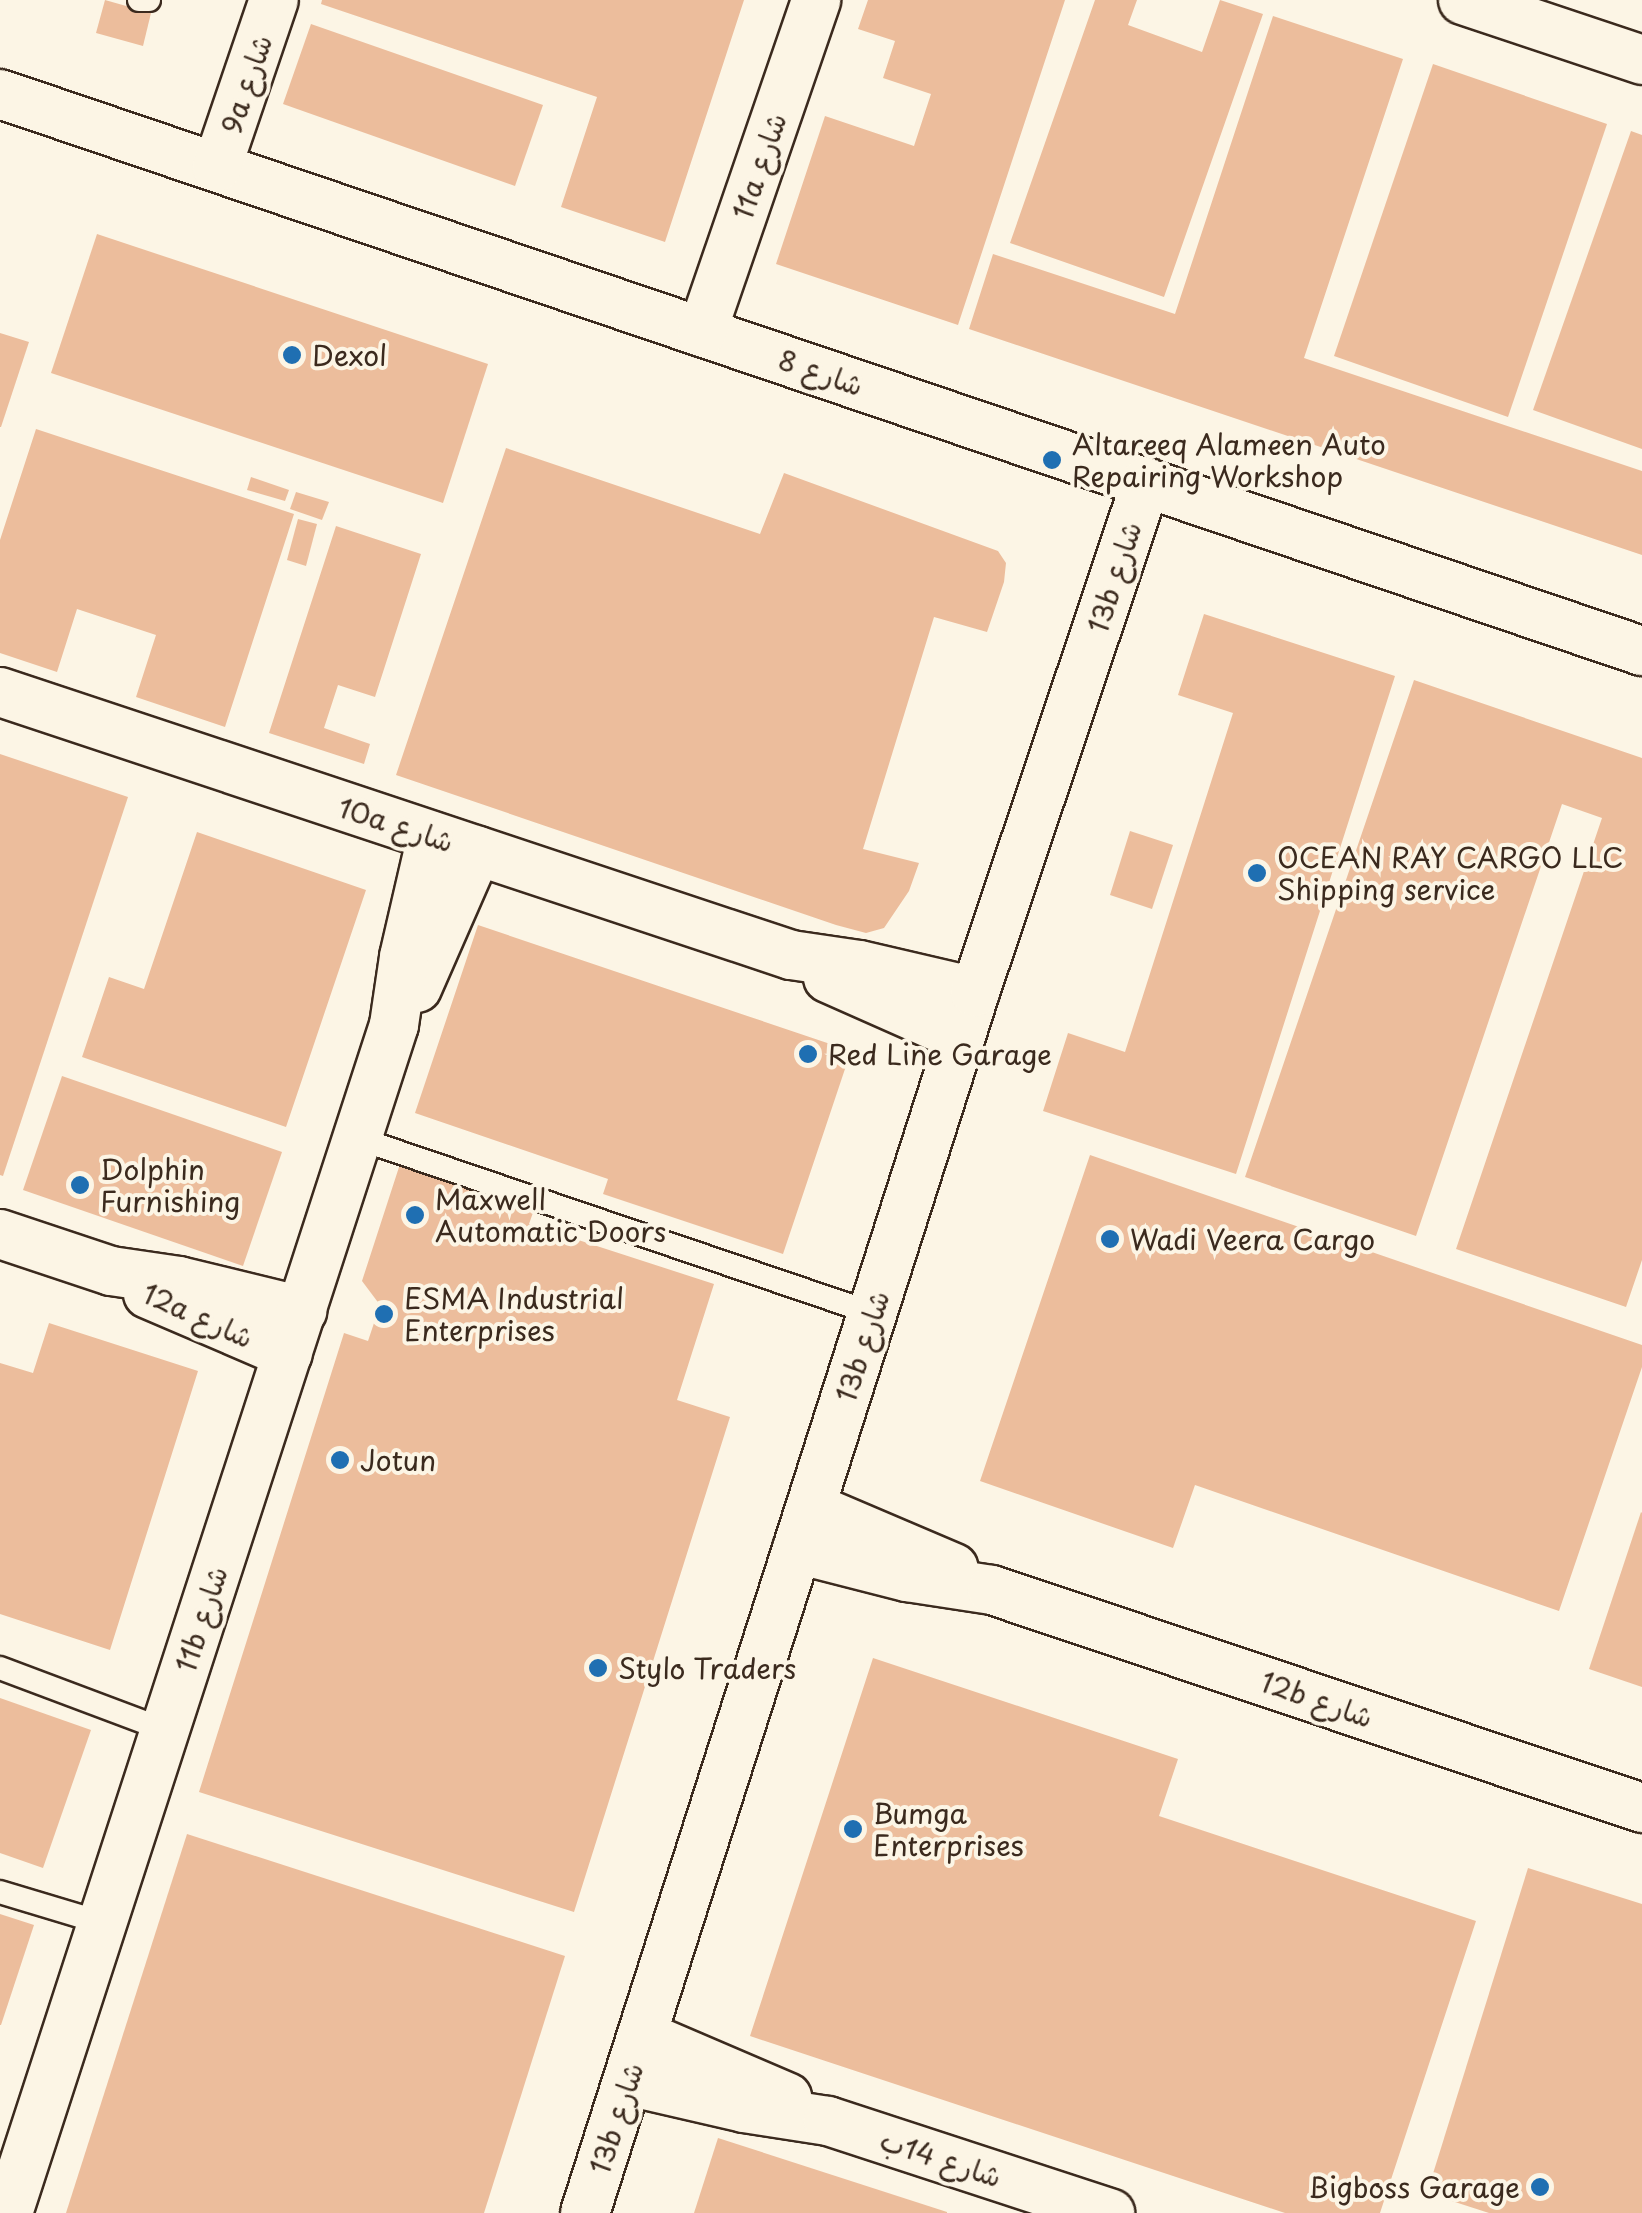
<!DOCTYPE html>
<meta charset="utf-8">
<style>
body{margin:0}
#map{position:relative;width:1642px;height:2213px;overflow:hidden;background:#fcf5e5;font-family:"Playpen Sans","Playpen Sans Arabic",sans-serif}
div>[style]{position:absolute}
.building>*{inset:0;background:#ecbd9c}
.roads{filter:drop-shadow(2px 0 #3b2a1e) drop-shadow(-2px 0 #3b2a1e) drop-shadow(0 2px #3b2a1e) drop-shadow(0 -2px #3b2a1e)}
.service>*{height:22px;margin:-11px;padding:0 11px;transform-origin:11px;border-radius:11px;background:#fcf5e5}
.minor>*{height:48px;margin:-24px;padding:0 24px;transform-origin:24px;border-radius:24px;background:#fcf5e5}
.dots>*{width:28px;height:28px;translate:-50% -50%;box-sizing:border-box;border:5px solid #fcf5e5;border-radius:50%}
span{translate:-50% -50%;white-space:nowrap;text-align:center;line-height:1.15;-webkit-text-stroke:8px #fcf5e5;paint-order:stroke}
.street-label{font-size:28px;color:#3b2a1e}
.poi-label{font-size:28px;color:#3b2a1e}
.left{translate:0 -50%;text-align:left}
.right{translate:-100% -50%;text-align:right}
</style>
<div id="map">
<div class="building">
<i style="clip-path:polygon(105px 0,151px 13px,143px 46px,96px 33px)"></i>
<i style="clip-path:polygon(322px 0,744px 0,665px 242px,561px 207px,597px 97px,321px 4px)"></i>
<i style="clip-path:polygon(868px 0,1065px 0,958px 325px,776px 264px,825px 116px,914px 146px,931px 94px,883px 78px,895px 41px,858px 29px)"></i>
<i style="clip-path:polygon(1095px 0,1137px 0,1128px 25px,1202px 52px,1220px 0,1263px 14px,1164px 297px,1010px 243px)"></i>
<i style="clip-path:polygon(1273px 16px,1403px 59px,1304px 358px,1642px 471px,1642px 555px,969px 329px,993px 254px,1175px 314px)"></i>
<i style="clip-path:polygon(311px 24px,543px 105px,515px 186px,283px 104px)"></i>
<i style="clip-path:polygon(1433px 64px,1607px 124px,1508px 417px,1334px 356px)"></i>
<i style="clip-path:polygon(1631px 131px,1642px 135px,1642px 449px,1533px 410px)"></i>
<i style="clip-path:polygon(97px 234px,488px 364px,443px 503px,51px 373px)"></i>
<i style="clip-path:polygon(0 333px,29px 342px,1px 427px,0 427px)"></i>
<i style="clip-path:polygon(36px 429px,294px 514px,225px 727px,136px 697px,156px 635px,77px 609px,57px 672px,0 653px,0 540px)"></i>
<i style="clip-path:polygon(506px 448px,760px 534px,784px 473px,998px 551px,1006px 563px,1004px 582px,987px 632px,934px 617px,863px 849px,919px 863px,909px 891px,884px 928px,866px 933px,836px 925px,396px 775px)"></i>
<i style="clip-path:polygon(251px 477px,289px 490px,285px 501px,247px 490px)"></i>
<i style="clip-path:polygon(296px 492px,329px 502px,322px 520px,290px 509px)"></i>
<i style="clip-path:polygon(298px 519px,317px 524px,306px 566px,287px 560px)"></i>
<i style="clip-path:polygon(336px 526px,421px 554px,375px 697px,338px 685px,324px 728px,370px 744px,364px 764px,269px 733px)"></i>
<i style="clip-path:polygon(1204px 614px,1395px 676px,1236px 1174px,1043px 1111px,1068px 1033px,1125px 1052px,1233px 713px,1178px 695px)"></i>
<i style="clip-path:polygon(1414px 680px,1642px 758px,1642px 1260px,1626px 1307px,1456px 1249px,1602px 818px,1562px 804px,1416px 1236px,1245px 1177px)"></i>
<i style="clip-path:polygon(0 754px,128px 797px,3px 1176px,0 1175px)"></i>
<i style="clip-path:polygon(1130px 831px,1173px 845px,1152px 909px,1110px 895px)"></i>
<i style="clip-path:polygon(197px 832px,366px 890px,286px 1127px,82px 1057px,109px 977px,144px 989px)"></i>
<i style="clip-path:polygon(478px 925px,851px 1051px,783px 1254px,603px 1194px,608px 1179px,415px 1113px)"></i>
<i style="clip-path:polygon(62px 1076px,282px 1152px,243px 1266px,23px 1190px)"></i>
<i style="clip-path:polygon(1090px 1155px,1642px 1345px,1642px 1367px,1559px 1611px,1195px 1485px,1173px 1548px,980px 1481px)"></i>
<i style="clip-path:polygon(400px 1164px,535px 1207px,529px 1224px,714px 1284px,677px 1400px,730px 1417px,574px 1912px,199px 1792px,344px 1333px,368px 1341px,380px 1305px,362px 1281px)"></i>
<i style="clip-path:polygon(49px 1323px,198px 1371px,110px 1650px,0 1614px,0 1363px,33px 1373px)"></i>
<i style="clip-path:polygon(1641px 1512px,1642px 1513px,1642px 1687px,1589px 1669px)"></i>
<i style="clip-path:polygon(873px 1658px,1178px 1759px,1159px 1816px,1476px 1921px,1380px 2213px,1285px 2213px,750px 2036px)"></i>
<i style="clip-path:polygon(0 1698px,91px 1730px,43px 1868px,0 1853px)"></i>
<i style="clip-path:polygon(187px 1834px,565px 1956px,484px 2213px,66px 2213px)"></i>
<i style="clip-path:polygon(1528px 1868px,1642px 1904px,1642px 2213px,1489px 2213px,1427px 2193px)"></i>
<i style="clip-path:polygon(0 1914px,34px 1925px,1px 2025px,0 2025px)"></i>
<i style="clip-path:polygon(718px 2138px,947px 2212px,947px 2213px,694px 2213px)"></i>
</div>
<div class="roads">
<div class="service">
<i style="left:139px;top:0;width:10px"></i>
<i style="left:357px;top:1138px;width:544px;rotate:18.77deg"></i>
<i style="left:0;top:1668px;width:176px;rotate:20.6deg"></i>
<i style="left:0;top:1892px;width:108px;rotate:16.8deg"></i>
</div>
<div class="minor">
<i style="left:1463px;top:0;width:189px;rotate:18.5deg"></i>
<i style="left:0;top:94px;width:1734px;rotate:18.74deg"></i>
<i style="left:217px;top:167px;width:176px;rotate:-71.2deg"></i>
<i style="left:702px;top:332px;width:351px;rotate:-71deg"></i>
<i style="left:0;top:692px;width:834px;rotate:18.39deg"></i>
<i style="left:791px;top:955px;width:69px;rotate:8.4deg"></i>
<i style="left:859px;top:965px;width:119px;rotate:13.1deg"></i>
<i style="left:828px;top:978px;width:145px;rotate:23.9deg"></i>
<i style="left:417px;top:988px;width:150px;rotate:-66.3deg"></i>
<i style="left:0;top:1234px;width:117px;rotate:18.4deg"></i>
<i style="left:111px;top:1271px;width:69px;rotate:8.4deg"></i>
<i style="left:179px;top:1281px;width:127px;rotate:13.7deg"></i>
<i style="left:148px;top:1294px;width:152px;rotate:23.2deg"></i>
<i style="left:811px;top:1507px;width:155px;rotate:23.1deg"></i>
<i style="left:797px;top:1549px;width:114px;rotate:14.3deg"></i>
<i style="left:907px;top:1577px;width:86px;rotate:8.7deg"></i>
<i style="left:992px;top:1590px;width:686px;rotate:18.54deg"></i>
<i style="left:642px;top:2035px;width:158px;rotate:23.2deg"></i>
<i style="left:628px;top:2081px;width:119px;rotate:13.1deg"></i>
<i style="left:744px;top:2108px;width:85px;rotate:8.8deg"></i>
<i style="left:828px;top:2121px;width:297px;rotate:18.1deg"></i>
<i style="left:8px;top:2213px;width:1249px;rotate:-72deg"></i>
<i style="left:394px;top:1025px;width:69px;rotate:-81.6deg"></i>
<i style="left:404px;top:957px;width:124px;rotate:-77deg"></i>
<i style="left:585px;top:2213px;width:1282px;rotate:-72.29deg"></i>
<i style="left:975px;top:992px;width:538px;rotate:-71.46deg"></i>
</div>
</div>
<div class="dots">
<i style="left:292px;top:355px;background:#1f6fb2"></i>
<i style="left:1052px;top:460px;background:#1f6fb2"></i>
<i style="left:1257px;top:873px;background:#1f6fb2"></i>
<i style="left:808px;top:1054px;background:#1f6fb2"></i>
<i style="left:80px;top:1185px;background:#1f6fb2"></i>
<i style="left:415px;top:1215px;background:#1f6fb2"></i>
<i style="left:1110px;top:1239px;background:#1f6fb2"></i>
<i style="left:384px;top:1314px;background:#1f6fb2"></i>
<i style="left:340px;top:1460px;background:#1f6fb2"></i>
<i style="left:598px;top:1668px;background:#1f6fb2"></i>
<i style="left:853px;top:1829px;background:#1f6fb2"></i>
<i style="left:1540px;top:2187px;background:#1f6fb2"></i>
</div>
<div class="street-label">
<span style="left:246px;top:84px;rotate:-71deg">9a شارع</span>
<span style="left:759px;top:166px;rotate:-71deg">11a شارع</span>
<span style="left:821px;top:372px;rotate:19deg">شارع 8</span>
<span style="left:1114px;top:577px;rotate:-72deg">13b شارع</span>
<span style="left:396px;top:824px;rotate:18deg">10a شارع</span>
<span style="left:198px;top:1315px;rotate:24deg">12a شارع</span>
<span style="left:862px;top:1346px;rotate:-72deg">13b شارع</span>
<span style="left:201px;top:1619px;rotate:-72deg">11b شارع</span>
<span style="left:1317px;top:1699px;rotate:19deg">12b شارع</span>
<span style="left:616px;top:2118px;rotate:-72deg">13b شارع</span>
<span style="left:941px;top:2158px;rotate:18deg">شارع 14ب</span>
</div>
<div class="poi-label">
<span class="left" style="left:312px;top:355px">Dexol</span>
<span class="left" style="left:1072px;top:460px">Altareeq Alameen Auto<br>Repairing Workshop</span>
<span class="left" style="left:1277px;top:873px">OCEAN RAY CARGO LLC<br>Shipping service</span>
<span class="left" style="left:828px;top:1054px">Red Line Garage</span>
<span class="left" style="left:100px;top:1185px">Dolphin<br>Furnishing</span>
<span class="left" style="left:435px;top:1215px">Maxwell<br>Automatic Doors</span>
<span class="left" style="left:1130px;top:1239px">Wadi Veera Cargo</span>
<span class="left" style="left:404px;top:1314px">ESMA Industrial<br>Enterprises</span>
<span class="left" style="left:360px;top:1460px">Jotun</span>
<span class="left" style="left:618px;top:1668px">Stylo Traders</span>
<span class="left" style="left:873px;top:1829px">Bumga<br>Enterprises</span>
<span class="right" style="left:1520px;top:2187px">Bigboss Garage</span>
</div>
</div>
